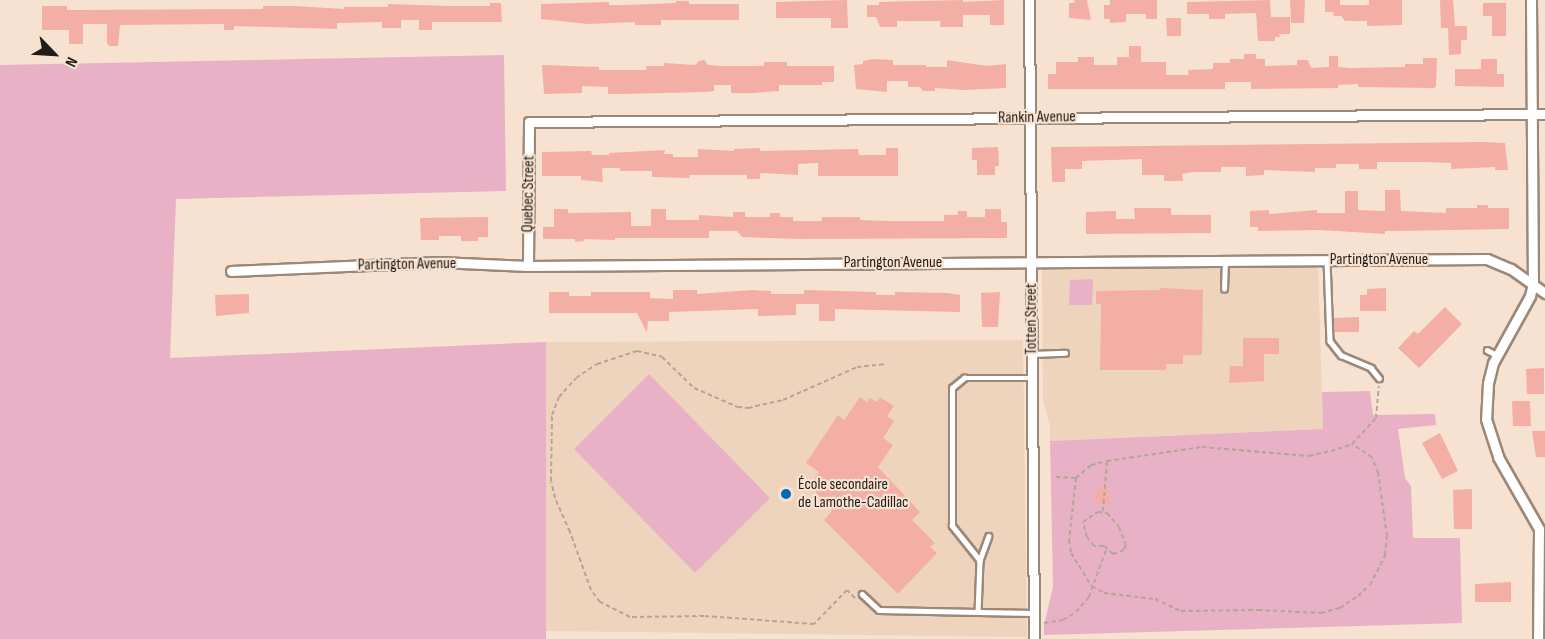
<!DOCTYPE html>
<meta charset="utf-8">
<style>
body{margin:0}
#map{position:relative;width:1545px;height:639px;overflow:hidden;background:#f7e2d1;font-family:"Sofia Sans Condensed",sans-serif}
div>[style]{position:absolute}
.built>*{inset:0;background:#efd4bd}
.green>*{inset:0;background:#e8b1c6}
.building>*{inset:0;background:#f3afa5}
.path>*{height:2px;margin-top:-1px;transform-origin:0;background:repeating-linear-gradient(90deg,#b5a597 0 4.5px,transparent 0 7.5px)}
.roads{filter:drop-shadow(2px 0 #9b8878) drop-shadow(-2px 0 #9b8878) drop-shadow(0 2px #9b8878) drop-shadow(0 -2px #9b8878)}
.service>*{height:4.5px;margin:-2.25px;padding:0 2.25px;transform-origin:2.25px;border-radius:2.25px;background:#fff}
.minor>*{height:9px;margin:-4.5px;padding:0 4.5px;transform-origin:4.5px;border-radius:4.5px;background:#fff}
.dots>*{width:16px;height:16px;translate:-50% -50%;box-sizing:border-box;border:3px solid #f7e2d1;border-radius:50%}
span{translate:-50% -50%;white-space:nowrap;text-align:center;line-height:1.15;-webkit-text-stroke:4.5px #f7e2d1;paint-order:stroke}
.street-label{font-size:16px;color:#231c16}
.poi-label{font-size:16px;color:#231c16}
.left{translate:0 -50%;text-align:left}
.north{position:absolute;left:24px;top:24px;width:60px;height:60px;-webkit-text-stroke:4px #f7e2d1;paint-order:stroke;rotate:115deg;font-size:16px;font-weight:700;line-height:24px;text-align:center;color:#231c16}
.north::after{content:'';display:block;margin:auto;width:21px;height:27px;background:#231c16;clip-path:polygon(50% 0,100% 100%,50% 72%,0 100%)}
</style>
<div id="map">
<div class="built">
<i style="clip-path:polygon(1318px 264px,1323px 429px,1050px 441px,1050px 426px,1043px 401px,1042px 269px)"></i>
<i style="clip-path:polygon(1023px 340px,1027px 637px,546px 631px,546px 342px)"></i>
</div>
<div class="green">
<i style="clip-path:polygon(504px 55px,506px 191px,176px 199px,170px 358px,546px 342px,546px 639px,0 639px,0 65px)"></i>
<i style="clip-path:polygon(1093px 279px,1092px 305px,1069px 305px,1070px 280px)"></i>
<i style="clip-path:polygon(649px 374px,770px 498px,695px 573px,574px 449px)"></i>
<i style="clip-path:polygon(1370px 391px,1373px 415px,1435px 414px,1436px 425px,1398px 429px,1405px 478px,1411px 486px,1413px 538px,1460px 538px,1462px 623px,1044px 635px,1044px 625px,1053px 587px,1050px 441px,1323px 429px,1322px 392px)"></i>
</div>
<div class="building">
<i style="clip-path:polygon(847px 0,848px 28px,831px 28px,831px 18px,776px 18px,776px 2px)"></i>
<i style="clip-path:polygon(963px 0,963px 2px,1004px 0,1004px 25px,990px 25px,990px 15px,963px 15px,963px 27px,940px 27px,941px 21px,897px 21px,897px 27px,880px 27px,876px 17px,867px 17px,867px 5px,879px 5px,879px 2px)"></i>
<i style="clip-path:polygon(1075px 0,1087px 0,1091px 20px,1069px 18px,1069px 3px,1074px 3px)"></i>
<i style="clip-path:polygon(1110px 0,1157px 0,1157px 19px,1146px 19px,1146px 14px,1126px 14px,1126px 22px,1110px 23px,1110px 19px,1104px 19px,1104px 5px,1110px 5px)"></i>
<i style="clip-path:polygon(1270px 0,1271px 17px,1290px 17px,1290px 34px,1279px 34px,1280px 37px,1275px 37px,1275px 41px,1258px 41px,1256px 13px,1225px 14px,1225px 19px,1209px 19px,1209px 14px,1187px 14px,1187px 2px)"></i>
<i style="clip-path:polygon(1290px 0,1305px 0,1304px 23px,1291px 23px)"></i>
<i style="clip-path:polygon(1325px 0,1340px 0,1340px 5px,1369px 5px,1369px 0,1402px 0,1402px 25px,1367px 26px,1367px 21px,1345px 21px,1341px 16px,1334px 16px,1333px 12px,1325px 12px)"></i>
<i style="clip-path:polygon(1440px 0,1453px 0,1455px 26px,1467px 26px,1467px 40px,1461px 40px,1461px 54px,1449px 55px,1448px 28px,1441px 28px)"></i>
<i style="clip-path:polygon(676px 1px,689px 1px,689px 4px,739px 4px,739px 20px,661px 20px,661px 25px,635px 25px,635px 22px,588px 24px,541px 19px,541px 4px,609px 2px,609px 5px,627px 5px,676px 3px)"></i>
<i style="clip-path:polygon(490px 3px,501px 3px,502px 22px,432px 22px,432px 30px,419px 30px,419px 20px,401px 20px,401px 28px,382px 28px,382px 22px,337px 23px,337px 29px,234px 26px,234px 30px,224px 30px,224px 24px,120px 25px,118px 46px,109px 46px,107px 43px,107px 24px,83px 24px,83px 44px,69px 44px,69px 30px,42px 30px,42px 6px,67px 6px,67px 10px,263px 9px,263px 6px,295px 6px,344px 9px,344px 7px,388px 7px,388px 4px,451px 6px,490px 6px)"></i>
<i style="clip-path:polygon(1483px 3px,1506px 3px,1506px 36px,1492px 36px,1492px 16px,1483px 16px)"></i>
<i style="clip-path:polygon(1166px 18px,1181px 18px,1181px 36px,1167px 36px)"></i>
<i style="clip-path:polygon(1129px 46px,1141px 46px,1141px 62px,1166px 62px,1166px 75px,1189px 75px,1188px 70px,1213px 69px,1213px 63px,1230px 63px,1230px 59px,1244px 59px,1244px 54px,1256px 54px,1256px 59px,1265px 59px,1265px 66px,1297px 65px,1297px 60px,1308px 60px,1311px 68px,1329px 67px,1329px 56px,1338px 56px,1338px 67px,1349px 68px,1405px 67px,1405px 64px,1423px 64px,1423px 58px,1437px 58px,1436px 86px,1434px 88px,1358px 87px,1358px 84px,1338px 85px,1338px 88px,1251px 89px,1251px 82px,1225px 82px,1225px 89px,1048px 89px,1048px 74px,1056px 74px,1056px 62px,1078px 62px,1078px 57px,1094px 57px,1094px 65px,1117px 65px,1117px 57px,1129px 57px)"></i>
<i style="clip-path:polygon(873px 59px,893px 60px,893px 65px,926px 65px,926px 67px,947px 67px,947px 60px,987px 66px,1006px 64px,1006px 88px,964px 90px,935px 88px,935px 91px,923px 91px,920px 87px,908px 87px,908px 81px,887px 81px,887px 92px,856px 89px,854px 65px,863px 64px,863px 61px)"></i>
<i style="clip-path:polygon(1481px 59px,1497px 59px,1497px 74px,1504px 74px,1504px 87px,1455px 86px,1455px 69px,1481px 69px)"></i>
<i style="clip-path:polygon(704px 60px,708px 65px,720px 66px,764px 66px,764px 62px,787px 62px,787px 66px,834px 66px,834px 82px,822px 82px,822px 85px,779px 85px,779px 91px,754px 93px,731px 93px,731px 85px,714px 85px,714px 91px,705px 92px,621px 94px,608px 94px,608px 87px,582px 86px,582px 93px,544px 94px,542px 65px,599px 67px,599px 70px,647px 70px,646px 66px,664px 66px,664px 63px,695px 65px,699px 61px)"></i>
<i style="clip-path:polygon(1484px 142px,1505px 143px,1508px 170px,1495px 170px,1495px 167px,1451px 169px,1451px 163px,1424px 162px,1377px 162px,1377px 169px,1359px 169px,1359px 164px,1336px 164px,1336px 168px,1315px 168px,1315px 172px,1264px 170px,1264px 175px,1246px 176px,1246px 167px,1221px 167px,1221px 172px,1192px 172px,1182px 174px,1183px 181px,1164px 181px,1164px 175px,1142px 175px,1142px 159px,1082px 161px,1082px 169px,1065px 169px,1065px 182px,1052px 182px,1051px 147px)"></i>
<i style="clip-path:polygon(998px 147px,999px 166px,995px 166px,995px 175px,977px 175px,977px 160px,972px 160px,972px 148px)"></i>
<i style="clip-path:polygon(760px 148px,760px 151px,858px 149px,859px 155px,886px 155px,886px 148px,898px 148px,898px 176px,818px 176px,818px 163px,798px 164px,798px 175px,760px 173px,760px 179px,747px 179px,747px 175px,689px 175px,690px 178px,652px 177px,652px 171px,620px 171px,620px 168px,602px 168px,603px 182px,581px 180px,581px 176px,542px 176px,542px 152px,591px 151px,592px 155px,609px 155px,609px 153px,665px 150px,664px 154px,673px 154px,673px 157px,698px 157px,698px 149px,734px 151px,734px 149px)"></i>
<i style="clip-path:polygon(1385px 190px,1400px 190px,1401px 211px,1446px 213px,1446px 208px,1477px 208px,1477px 205px,1488px 205px,1488px 208px,1509px 208px,1509px 229px,1395px 231px,1385px 231px,1385px 234px,1320px 230px,1258px 231px,1258px 227px,1250px 227px,1250px 211px,1269px 210px,1269px 214px,1317px 210px,1317px 213px,1345px 213px,1345px 191px,1358px 191px,1358px 210px,1385px 211px)"></i>
<i style="clip-path:polygon(1134px 208px,1171px 208px,1171px 215px,1211px 215px,1211px 233px,1086px 234px,1086px 212px,1116px 211px,1116px 219px,1135px 219px)"></i>
<i style="clip-path:polygon(554px 209px,568px 209px,568px 213px,631px 212px,631px 226px,651px 226px,651px 209px,666px 209px,666px 220px,699px 220px,699px 215px,733px 217px,733px 212px,745px 212px,745px 217px,770px 217px,770px 213px,780px 213px,780px 217px,793px 217px,793px 221px,822px 221px,822px 217px,860px 217px,860px 220px,888px 221px,944px 221px,944px 215px,958px 215px,958px 211px,967px 211px,967px 217px,985px 217px,985px 209px,1001px 209px,1001px 222px,1007px 222px,1007px 238px,798px 239px,742px 237px,737px 231px,709px 231px,709px 238px,615px 238px,615px 240px,584px 239px,584px 241px,575px 242px,575px 239px,543px 239px,543px 227px,554px 227px)"></i>
<i style="clip-path:polygon(488px 217px,488px 237px,478px 237px,478px 241px,461px 241px,461px 236px,439px 236px,439px 240px,421px 240px,420px 218px)"></i>
<i style="clip-path:polygon(1160px 288px,1203px 290px,1202px 355px,1183px 355px,1183px 364px,1166px 364px,1166px 370px,1100px 370px,1101px 304px,1096px 304px,1096px 291px,1160px 290px)"></i>
<i style="clip-path:polygon(1386px 288px,1386px 311px,1360px 311px,1360px 295px,1367px 295px,1367px 289px)"></i>
<i style="clip-path:polygon(673px 290px,697px 290px,697px 294px,752px 290px,771px 291px,771px 294px,804px 294px,804px 290px,876px 292px,876px 295px,895px 295px,895px 292px,948px 293px,960px 295px,960px 312px,835px 309px,835px 321px,819px 321px,819px 304px,796px 304px,796px 315px,758px 316px,758px 309px,669px 312px,669px 321px,648px 321px,647px 333px,637px 313px,549px 313px,549px 292px,569px 292px,569px 296px,591px 296px,591px 292px,650px 292px,650px 298px,673px 299px)"></i>
<i style="clip-path:polygon(1000px 292px,998px 327px,982px 327px,981px 293px)"></i>
<i style="clip-path:polygon(249px 294px,249px 313px,216px 316px,215px 295px)"></i>
<i style="clip-path:polygon(1445px 307px,1462px 324px,1419px 368px,1398px 348px,1414px 331px,1418px 334px)"></i>
<i style="clip-path:polygon(1359px 317px,1359px 332px,1334px 332px,1334px 318px)"></i>
<i style="clip-path:polygon(1243px 338px,1279px 338px,1279px 354px,1264px 354px,1264px 381px,1229px 383px,1230px 366px,1243px 366px)"></i>
<i style="clip-path:polygon(1544px 368px,1544px 394px,1527px 394px,1526px 369px)"></i>
<i style="clip-path:polygon(860px 397px,867px 402px,870px 398px,877px 402px,880px 397px,894px 406px,887px 416px,894px 421px,883px 438px,893px 445px,878px 467px,920px 512px,912px 520px,935px 543px,930px 547px,937px 553px,898px 594px,824px 520px,832px 511px,810px 485px,819px 472px,806px 463px,838px 415px,844px 420px)"></i>
<i style="clip-path:polygon(1512px 401px,1530px 401px,1531px 426px,1513px 426px)"></i>
<i style="clip-path:polygon(1532px 431px,1545px 431px,1545px 457px,1536px 457px)"></i>
<i style="clip-path:polygon(1440px 433px,1458px 471px,1442px 479px,1422px 443px)"></i>
<i style="clip-path:polygon(1094px 489px,1109px 489px,1110px 503px,1095px 504px)"></i>
<i style="clip-path:polygon(1472px 489px,1472px 529px,1454px 529px,1453px 490px)"></i>
<i style="clip-path:polygon(1511px 582px,1511px 602px,1475px 602px,1475px 584px)"></i>
</div>
<div class="path">
<i style="left:1056px;top:477px;width:20px;rotate:3deg"></i>
<i style="left:1076px;top:478px;width:20px;rotate:-41deg"></i>
<i style="left:1091px;top:465px;width:16px;rotate:-14deg"></i>
<i style="left:1107px;top:461px;width:96px;rotate:-8.4deg"></i>
<i style="left:1202px;top:447px;width:107px;rotate:4.8deg"></i>
<i style="left:1309px;top:456px;width:23px;rotate:-13deg"></i>
<i style="left:1331px;top:451px;width:22px;rotate:-18deg"></i>
<i style="left:1352px;top:444px;width:35px;rotate:-47deg"></i>
<i style="left:1376px;top:418px;width:32px;rotate:-85deg"></i>
<i style="left:1076px;top:478px;width:62px;rotate:96.4deg"></i>
<i style="left:1069px;top:540px;width:13px;rotate:81deg"></i>
<i style="left:1071px;top:553px;width:39px;rotate:58deg"></i>
<i style="left:1092px;top:586px;width:14px;rotate:30deg"></i>
<i style="left:1104px;top:593px;width:51px;rotate:6.7deg"></i>
<i style="left:1155px;top:599px;width:29px;rotate:25deg"></i>
<i style="left:1181px;top:611px;width:77px;rotate:-0.7deg"></i>
<i style="left:1258px;top:610px;width:63px;rotate:2.7deg"></i>
<i style="left:1321px;top:613px;width:20px;rotate:-15deg"></i>
<i style="left:1340px;top:608px;width:22px;rotate:-34deg"></i>
<i style="left:1358px;top:596px;width:16px;rotate:-43deg"></i>
<i style="left:1370px;top:585px;width:34px;rotate:-63deg"></i>
<i style="left:1385px;top:555px;width:19px;rotate:-84deg"></i>
<i style="left:1387px;top:536px;width:64px;rotate:-98.1deg"></i>
<i style="left:1378px;top:473px;width:17px;rotate:-111deg"></i>
<i style="left:1372px;top:457px;width:24px;rotate:-147deg"></i>
<i style="left:1103px;top:511px;width:50px;rotate:-85.4deg"></i>
<i style="left:1098px;top:512px;width:9px;rotate:6deg"></i>
<i style="left:1107px;top:513px;width:18px;rotate:49deg"></i>
<i style="left:1119px;top:527px;width:19px;rotate:69deg"></i>
<i style="left:1126px;top:545px;width:5px;rotate:112deg"></i>
<i style="left:1124px;top:550px;width:12px;rotate:160deg"></i>
<i style="left:1113px;top:554px;width:12px;rotate:-138deg"></i>
<i style="left:1104px;top:546px;width:10px;rotate:180deg"></i>
<i style="left:1094px;top:546px;width:11px;rotate:-128deg"></i>
<i style="left:1087px;top:537px;width:16px;rotate:-105deg"></i>
<i style="left:1083px;top:522px;width:18px;rotate:-34deg"></i>
<i style="left:855px;top:598px;width:11px;rotate:-135deg"></i>
<i style="left:847px;top:590px;width:47px;rotate:134.1deg"></i>
<i style="left:814px;top:624px;width:110px;rotate:-175.8deg"></i>
<i style="left:704px;top:616px;width:74px;rotate:179.2deg"></i>
<i style="left:630px;top:617px;width:34px;rotate:-153deg"></i>
<i style="left:600px;top:602px;width:15px;rotate:-127deg"></i>
<i style="left:591px;top:590px;width:62px;rotate:-109.9deg"></i>
<i style="left:570px;top:532px;width:37px;rotate:-114deg"></i>
<i style="left:555px;top:498px;width:17px;rotate:-103deg"></i>
<i style="left:551px;top:481px;width:66px;rotate:-89.1deg"></i>
<i style="left:552px;top:415px;width:19px;rotate:-69deg"></i>
<i style="left:559px;top:397px;width:25px;rotate:-48deg"></i>
<i style="left:576px;top:378px;width:25px;rotate:-34deg"></i>
<i style="left:597px;top:364px;width:42px;rotate:-18deg"></i>
<i style="left:637px;top:351px;width:26px;rotate:13deg"></i>
<i style="left:662px;top:357px;width:45px;rotate:44.1deg"></i>
<i style="left:694px;top:388px;width:48px;rotate:23.4deg"></i>
<i style="left:738px;top:407px;width:10px;rotate:6deg"></i>
<i style="left:748px;top:408px;width:36px;rotate:-13deg"></i>
<i style="left:783px;top:400px;width:81px;rotate:-24deg"></i>
<i style="left:857px;top:367px;width:27px;rotate:-6deg"></i>
<i style="left:1044px;top:623px;width:19px;rotate:-9deg"></i>
<i style="left:1063px;top:620px;width:15px;rotate:-32deg"></i>
<i style="left:1076px;top:612px;width:20px;rotate:-49deg"></i>
<i style="left:1089px;top:597px;width:50px;rotate:-70.1deg"></i>
</div>
<div class="roads">
<div class="service">
<i style="left:1327px;top:260px;width:81px;rotate:87.9deg"></i>
<i style="left:1330px;top:341px;width:18px;rotate:52deg"></i>
<i style="left:1341px;top:355px;width:33px;rotate:23deg"></i>
<i style="left:1371px;top:368px;width:13px;rotate:51deg"></i>
<i style="left:1224px;top:289px;width:28px;rotate:-88deg"></i>
<i style="left:1487px;top:350px;width:11px;rotate:27deg"></i>
<i style="left:1032px;top:354px;width:33px;rotate:-2deg"></i>
<i style="left:989px;top:536px;width:27px;rotate:110deg"></i>
<i style="left:980px;top:561px;width:51px;rotate:92.2deg"></i>
<i style="left:978px;top:612px;width:56px;rotate:1deg"></i>
<i style="left:980px;top:561px;width:45px;rotate:-128.7deg"></i>
<i style="left:952px;top:526px;width:138px;rotate:-90deg"></i>
<i style="left:952px;top:388px;width:16px;rotate:-40deg"></i>
<i style="left:964px;top:378px;width:68px"></i>
<i style="left:862px;top:594px;width:23px;rotate:43deg"></i>
<i style="left:879px;top:610px;width:99px;rotate:1.2deg"></i>
</div>
<div class="minor">
<i style="left:1029px;top:0;width:639px;rotate:89.55deg"></i>
<i style="left:1531px;top:0;width:283px;rotate:89.6deg"></i>
<i style="left:1533px;top:283px;width:13px;rotate:103deg"></i>
<i style="left:1530px;top:296px;width:77px;rotate:118.9deg"></i>
<i style="left:1493px;top:363px;width:21px;rotate:104deg"></i>
<i style="left:1488px;top:383px;width:36px;rotate:93deg"></i>
<i style="left:1486px;top:419px;width:40px;rotate:72deg"></i>
<i style="left:1498px;top:457px;width:83px;rotate:60.3deg"></i>
<i style="left:1539px;top:529px;width:110px;rotate:90.5deg"></i>
<i style="left:528px;top:266px;width:144px;rotate:-89.6deg"></i>
<i style="left:529px;top:122px;width:1016px;rotate:-0.45deg"></i>
<i style="left:231px;top:271px;width:208px;rotate:-2.5deg"></i>
<i style="left:439px;top:262px;width:89px;rotate:2.6deg"></i>
<i style="left:528px;top:266px;width:959px;rotate:-0.42deg"></i>
<i style="left:1487px;top:259px;width:26px;rotate:23deg"></i>
<i style="left:1511px;top:269px;width:42px;rotate:35.2deg"></i>
</div>
</div>
<div class="dots">
<i style="left:786px;top:494px;background:#0368b4"></i>
</div>
<div class="street-label">
<span style="left:1037px;top:118px;rotate:-1deg">Rankin Avenue</span>
<span style="left:529px;top:194px;rotate:-89deg">Quebec Street</span>
<span style="left:1379px;top:260px">Partington Avenue</span>
<span style="left:893px;top:263px">Partington Avenue</span>
<span style="left:407px;top:265px;rotate:-1deg">Partington Avenue</span>
<span style="left:1032px;top:319px;rotate:-90deg">Totten Street</span>
</div>
<div class="poi-label">
<span class="left" style="left:798px;top:494px">École secondaire<br>de Lamothe-Cadillac</span>
</div>
<div class="north">N</div>
</div>
